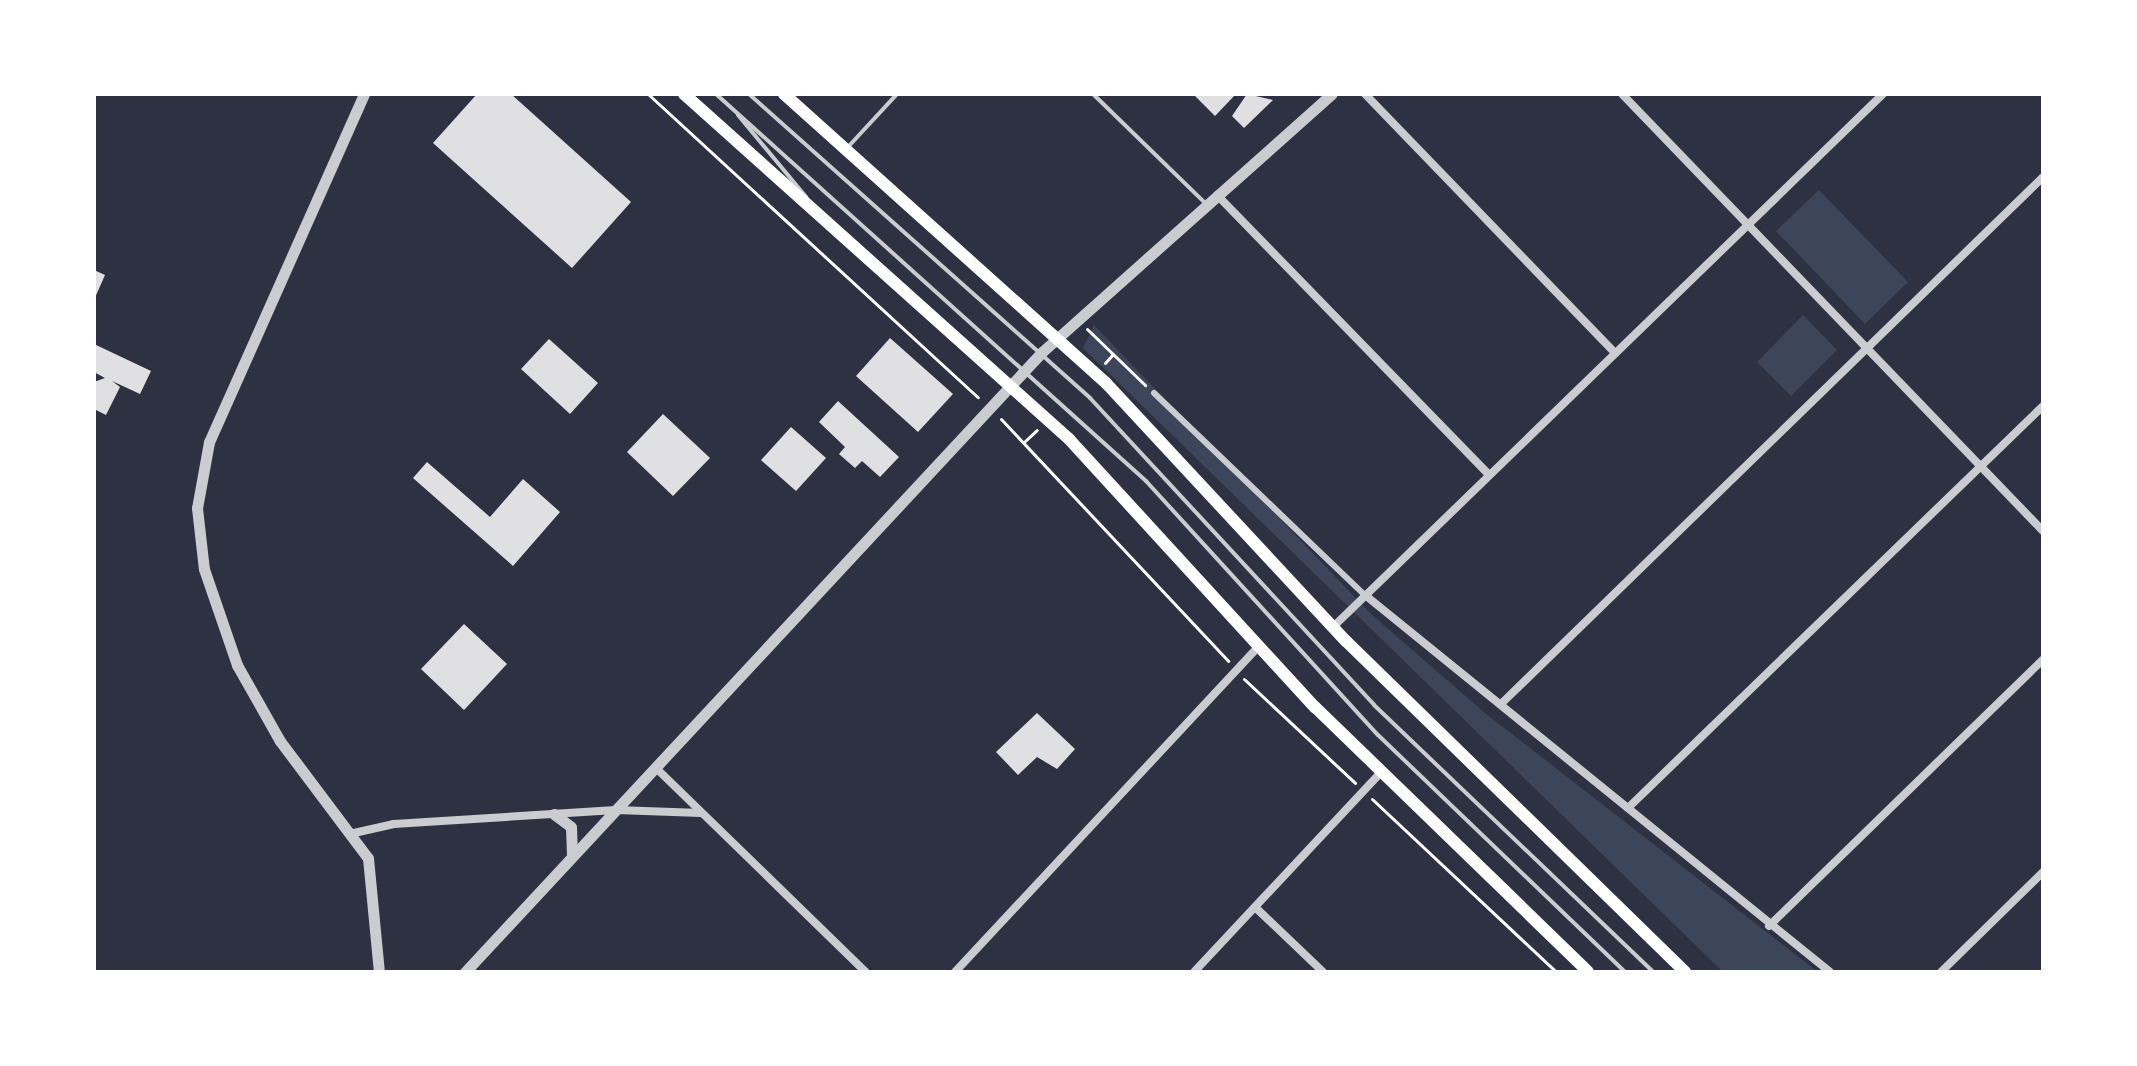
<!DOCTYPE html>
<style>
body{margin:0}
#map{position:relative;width:2137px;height:1066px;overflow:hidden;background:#2d3142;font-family:"Noto Serif",serif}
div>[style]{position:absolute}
.green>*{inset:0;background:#3c4559}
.building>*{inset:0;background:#e0e0e3}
.path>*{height:3px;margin:-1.5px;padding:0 1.5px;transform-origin:1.5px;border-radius:1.5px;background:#fff}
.service>*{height:4px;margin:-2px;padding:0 2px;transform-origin:2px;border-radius:2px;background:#caccd0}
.pedestrian>*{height:6px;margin:-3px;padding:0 3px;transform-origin:3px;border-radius:3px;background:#caccd0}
.minor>*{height:8px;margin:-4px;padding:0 4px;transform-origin:4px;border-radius:4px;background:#caccd0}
.tertiary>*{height:11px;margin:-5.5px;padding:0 5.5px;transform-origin:5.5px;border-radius:5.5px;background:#caccd0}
.secondary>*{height:12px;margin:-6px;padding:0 6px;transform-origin:6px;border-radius:6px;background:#fff}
span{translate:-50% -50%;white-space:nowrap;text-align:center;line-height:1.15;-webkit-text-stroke:8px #fff;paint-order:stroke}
.frame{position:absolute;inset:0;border:96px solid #fff;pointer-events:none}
</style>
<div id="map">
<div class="green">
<i style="clip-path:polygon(1819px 190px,1908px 282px,1865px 324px,1776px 231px)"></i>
<i style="clip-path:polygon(1803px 315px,1837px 350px,1791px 396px,1757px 362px)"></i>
<i style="clip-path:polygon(1094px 325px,1371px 614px,1485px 713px,1818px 972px,1723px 972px,1083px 348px)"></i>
</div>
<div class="building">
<i style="clip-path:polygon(477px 94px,511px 94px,631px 202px,572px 268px,433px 143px)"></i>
<i style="clip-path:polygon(1193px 94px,1236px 94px,1215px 116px)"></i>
<i style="clip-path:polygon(1247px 94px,1273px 100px,1244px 128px,1232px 116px)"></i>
<i style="clip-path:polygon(94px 270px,105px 275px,94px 300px)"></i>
<i style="clip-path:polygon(890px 338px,953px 394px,918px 432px,856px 376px)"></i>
<i style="clip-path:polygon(549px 339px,598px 383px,570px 414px,521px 369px)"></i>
<i style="clip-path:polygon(94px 344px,151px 371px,140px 394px,112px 381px,120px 387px,106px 415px,94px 409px,94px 382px,105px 378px,94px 372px)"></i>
<i style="clip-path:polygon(838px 401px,899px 457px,880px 477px,862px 461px,855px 468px,839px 454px,845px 447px,819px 422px)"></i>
<i style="clip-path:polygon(663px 414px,710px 458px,673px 496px,627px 452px)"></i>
<i style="clip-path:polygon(791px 427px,826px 458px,796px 491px,761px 460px)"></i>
<i style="clip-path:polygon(427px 462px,490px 517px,523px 479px,560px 512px,513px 566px,413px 478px)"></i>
<i style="clip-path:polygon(464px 624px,507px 664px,464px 710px,421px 669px)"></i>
<i style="clip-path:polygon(1037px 713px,1075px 749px,1057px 769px,1037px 757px,1018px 775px,996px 752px)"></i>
</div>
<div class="path">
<i style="left:648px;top:94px;width:448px;rotate:42.6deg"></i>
<i style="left:1087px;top:329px;width:81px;rotate:44deg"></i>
<i style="left:1105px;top:363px;width:12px;rotate:-48deg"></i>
<i style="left:1001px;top:419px;width:332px;rotate:46.8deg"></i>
<i style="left:1025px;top:441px;width:16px;rotate:-43deg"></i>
<i style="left:1244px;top:679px;width:152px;rotate:43.1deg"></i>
<i style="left:1372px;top:799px;width:253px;rotate:43.2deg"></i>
</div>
<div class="service">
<i style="left:716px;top:94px;width:579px;rotate:41.99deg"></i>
<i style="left:1146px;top:481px;width:344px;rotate:47.6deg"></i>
<i style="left:1378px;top:735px;width:342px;rotate:43.8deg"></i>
<i style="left:749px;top:94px;width:457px;rotate:41.7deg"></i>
<i style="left:1090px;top:398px;width:418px;rotate:47.2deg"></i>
<i style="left:1374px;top:705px;width:386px;rotate:43.7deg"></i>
<i style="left:1093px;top:94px;width:158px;rotate:44.2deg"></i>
<i style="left:738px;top:115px;width:107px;rotate:50.3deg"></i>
<i style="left:848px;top:147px;width:72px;rotate:-47.2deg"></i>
</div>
<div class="pedestrian">
<i style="left:1154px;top:393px;width:292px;rotate:43.8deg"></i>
</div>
<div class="minor">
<i style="left:1365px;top:94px;width:360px;rotate:46deg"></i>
<i style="left:1622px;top:94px;width:607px;rotate:46.07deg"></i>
<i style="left:1217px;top:195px;width:390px;rotate:45.8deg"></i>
<i style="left:1365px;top:595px;width:599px;rotate:39.03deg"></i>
<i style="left:1333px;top:627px;width:766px;rotate:-44.1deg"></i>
<i style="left:1503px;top:702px;width:753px;rotate:-44.19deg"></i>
<i style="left:656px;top:768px;width:293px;rotate:44.2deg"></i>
<i style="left:1628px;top:808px;width:578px;rotate:-44.09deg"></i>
<i style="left:354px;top:833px;width:41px;rotate:-12.7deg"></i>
<i style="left:394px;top:824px;width:222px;rotate:-3.6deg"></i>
<i style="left:616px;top:810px;width:85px;rotate:2deg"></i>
<i style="left:1255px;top:907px;width:94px;rotate:43.7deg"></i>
<i style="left:1769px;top:926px;width:382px;rotate:-44.2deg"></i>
<i style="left:955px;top:972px;width:446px;rotate:-47deg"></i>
<i style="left:1194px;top:972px;width:272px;rotate:-46.9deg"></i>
<i style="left:1941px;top:972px;width:143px;rotate:-44.4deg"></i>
</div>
<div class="tertiary">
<i style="left:364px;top:94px;width:381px;rotate:114deg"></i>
<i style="left:209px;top:442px;width:67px;rotate:100.3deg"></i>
<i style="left:197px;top:508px;width:61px;rotate:83.5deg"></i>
<i style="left:204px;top:569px;width:102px;rotate:71deg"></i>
<i style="left:237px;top:665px;width:87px;rotate:60.5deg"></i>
<i style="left:280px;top:741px;width:146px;rotate:53.1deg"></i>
<i style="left:368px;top:858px;width:115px;rotate:84.5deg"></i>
<i style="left:554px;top:814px;width:21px;rotate:37deg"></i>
<i style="left:571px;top:827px;width:28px;rotate:88deg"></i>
<i style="left:465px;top:972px;width:847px;rotate:-47.06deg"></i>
<i style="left:1042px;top:352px;width:388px;rotate:-41.7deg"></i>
</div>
<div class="secondary">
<i style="left:684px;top:94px;width:517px;rotate:41.86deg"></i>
<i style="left:1069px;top:439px;width:364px;rotate:47.5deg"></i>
<i style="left:1315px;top:707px;width:380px;rotate:44.1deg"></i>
<i style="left:784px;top:94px;width:433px;rotate:41.9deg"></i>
<i style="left:1106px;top:383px;width:352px;rotate:47.1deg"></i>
<i style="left:1346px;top:641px;width:474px;rotate:44.3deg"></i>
</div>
<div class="frame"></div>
</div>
